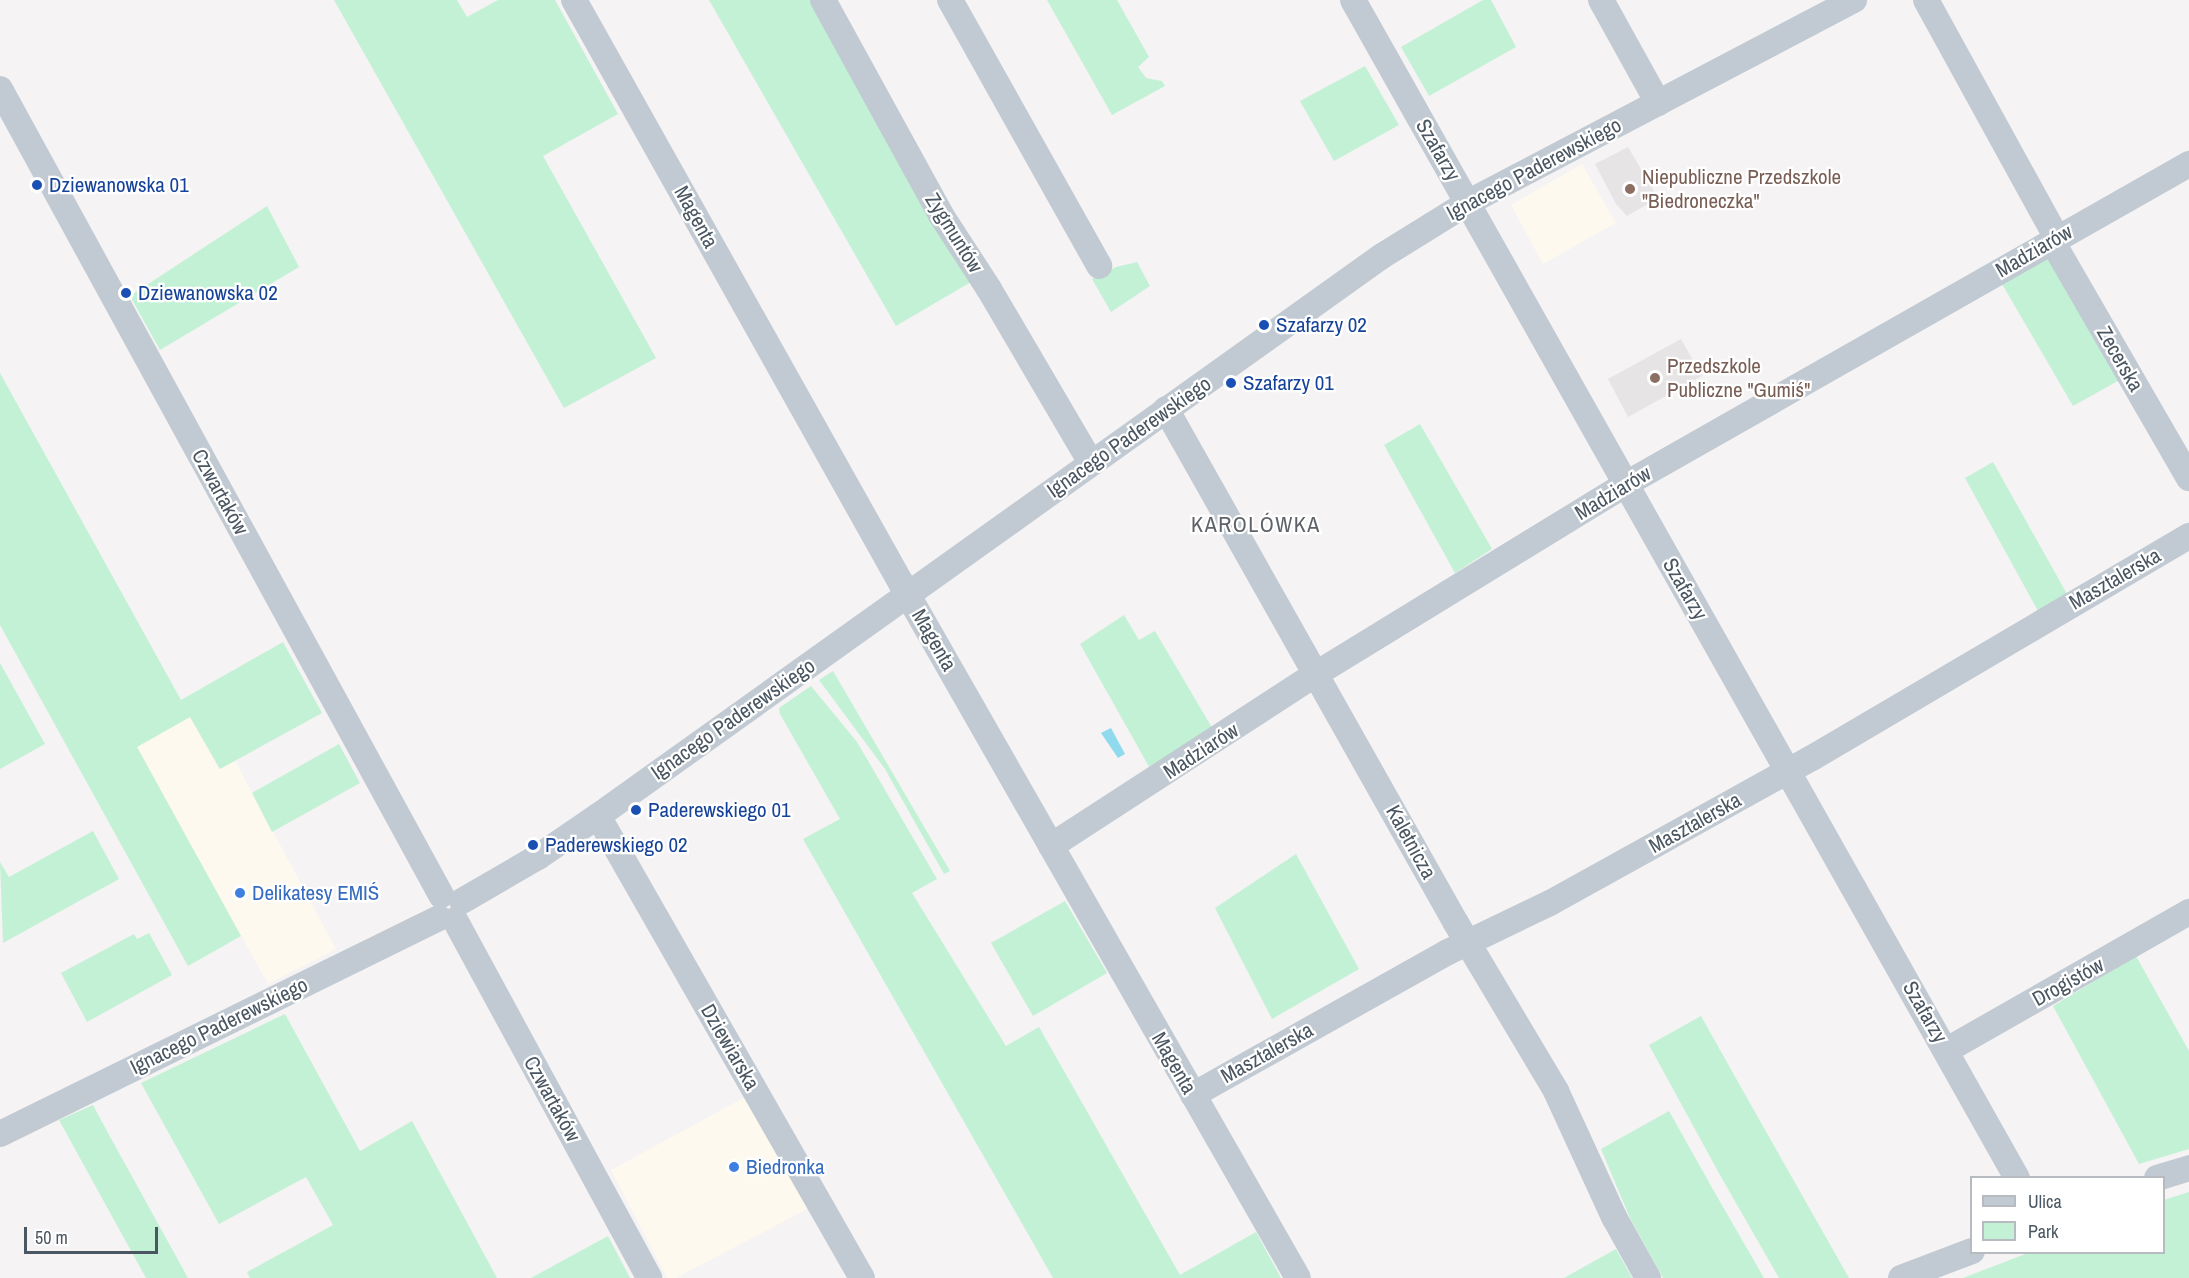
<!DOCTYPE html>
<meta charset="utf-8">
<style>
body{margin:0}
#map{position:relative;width:2189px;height:1278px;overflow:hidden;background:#f5f3f3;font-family:"Archivo Narrow",sans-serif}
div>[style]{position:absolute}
.commercial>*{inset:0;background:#fdf9ef}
.education>*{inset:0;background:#e6e4e5}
.green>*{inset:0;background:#c3f1d5}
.water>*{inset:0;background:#90daee}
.minor>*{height:26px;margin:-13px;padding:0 13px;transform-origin:13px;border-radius:13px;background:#c1cad2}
.dots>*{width:16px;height:16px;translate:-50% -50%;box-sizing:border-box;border:3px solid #fff;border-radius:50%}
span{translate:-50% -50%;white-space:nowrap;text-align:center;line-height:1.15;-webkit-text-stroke:4.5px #fff;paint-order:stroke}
.street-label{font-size:21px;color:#4a5661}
.education-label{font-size:21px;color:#785e54}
.left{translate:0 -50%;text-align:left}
.transit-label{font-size:21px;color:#164399}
.shop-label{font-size:21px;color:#366cbe}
.neighbourhood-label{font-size:22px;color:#5f6368;letter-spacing:1.5px}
.legend{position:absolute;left:1970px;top:1176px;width:195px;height:78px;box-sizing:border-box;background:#fff;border:2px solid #b7bbc0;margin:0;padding:8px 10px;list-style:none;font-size:18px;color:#4a5661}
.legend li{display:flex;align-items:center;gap:12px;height:30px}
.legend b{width:30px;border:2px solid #b7bbc0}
.scale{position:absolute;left:24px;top:1227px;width:134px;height:27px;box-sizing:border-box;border:3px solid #4a5661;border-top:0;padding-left:8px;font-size:18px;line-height:21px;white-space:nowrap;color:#4a5661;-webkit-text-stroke:4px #fff;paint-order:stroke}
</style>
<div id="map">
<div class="commercial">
<i style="clip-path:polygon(1582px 164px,1616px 223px,1543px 264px,1511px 205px)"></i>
<i style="clip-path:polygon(190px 717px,219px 769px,235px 761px,336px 949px,268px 984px,137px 747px)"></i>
<i style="clip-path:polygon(749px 1095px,813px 1206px,676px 1278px,667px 1278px,611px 1170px)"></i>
</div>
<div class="education">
<i style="clip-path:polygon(1628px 147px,1658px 198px,1627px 216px,1616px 204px,1595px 164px)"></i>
<i style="clip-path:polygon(1681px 339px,1702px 376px,1628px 417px,1608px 379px)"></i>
</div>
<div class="green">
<i style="clip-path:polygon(334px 0,457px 0,467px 17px,498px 0,555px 0,618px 114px,543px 156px,656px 358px,564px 408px)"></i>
<i style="clip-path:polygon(709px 0,812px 0,976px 279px,896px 326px)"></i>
<i style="clip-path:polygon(1047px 0,1117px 0,1149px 57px,1138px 67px,1146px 78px,1162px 81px,1165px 86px,1112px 115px)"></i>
<i style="clip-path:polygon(1483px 0,1491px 0,1516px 47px,1429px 96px,1401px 47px)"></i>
<i style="clip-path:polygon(1365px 66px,1399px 125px,1334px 161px,1300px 101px)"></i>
<i style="clip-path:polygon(267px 206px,299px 267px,160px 350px,130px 296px)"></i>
<i style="clip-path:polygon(2048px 258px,2125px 377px,2073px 406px,2002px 284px)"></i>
<i style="clip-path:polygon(1137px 262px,1150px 286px,1111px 312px,1092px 279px,1116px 267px)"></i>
<i style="clip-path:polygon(0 373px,181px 700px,283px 642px,322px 713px,220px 769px,190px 717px,137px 747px,241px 936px,188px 966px,0 625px)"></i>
<i style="clip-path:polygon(1420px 424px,1492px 549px,1455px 573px,1384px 445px)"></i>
<i style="clip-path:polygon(1993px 462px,2067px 594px,2038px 611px,1965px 478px)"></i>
<i style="clip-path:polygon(1124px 615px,1139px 640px,1155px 631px,1214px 731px,1152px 772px,1080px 644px)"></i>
<i style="clip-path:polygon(0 663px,45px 744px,0 769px)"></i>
<i style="clip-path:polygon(833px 671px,950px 871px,944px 874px,885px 769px,819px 680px)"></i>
<i style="clip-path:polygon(811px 686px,857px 742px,937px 879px,912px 893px,1006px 1046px,1039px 1027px,1180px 1275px,1256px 1232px,1281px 1278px,1053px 1278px,803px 839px,840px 819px,780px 714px,779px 708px)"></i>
<i style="clip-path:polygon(339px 744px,360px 783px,272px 832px,252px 793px)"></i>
<i style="clip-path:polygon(93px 831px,119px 879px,3px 943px,0 862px,9px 877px)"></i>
<i style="clip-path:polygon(1296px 854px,1359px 969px,1272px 1019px,1215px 908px)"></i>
<i style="clip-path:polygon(1065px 901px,1107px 973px,1033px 1016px,991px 943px)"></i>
<i style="clip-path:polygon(149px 933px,172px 975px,87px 1022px,61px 973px,134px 934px,137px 939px)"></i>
<i style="clip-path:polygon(2136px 956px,2189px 1051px,2189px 1149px,2139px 1164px,2053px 1006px)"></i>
<i style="clip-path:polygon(285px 1014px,360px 1151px,412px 1121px,497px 1278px,250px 1278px,247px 1272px,333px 1225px,306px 1177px,219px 1224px,141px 1083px)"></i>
<i style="clip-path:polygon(1701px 1016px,1738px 1082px,1849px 1278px,1779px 1278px,1720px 1175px,1649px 1045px)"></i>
<i style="clip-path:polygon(93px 1105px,108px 1133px,188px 1278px,146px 1278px,59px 1120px)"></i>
<i style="clip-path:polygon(1669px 1111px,1715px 1193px,1764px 1278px,1663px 1278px,1630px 1218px,1601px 1149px)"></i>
<i style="clip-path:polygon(2189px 1192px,2189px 1278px,1963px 1278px,2028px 1253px,2164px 1252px,2164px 1200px)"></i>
<i style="clip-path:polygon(608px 1236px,630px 1278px,531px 1278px)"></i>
<i style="clip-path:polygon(1616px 1249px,1632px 1278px,1564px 1278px)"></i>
</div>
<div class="water">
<i style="clip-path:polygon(1111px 728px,1125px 754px,1118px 758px,1101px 733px)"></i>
</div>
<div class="minor">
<i style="left:574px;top:0;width:668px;rotate:60.71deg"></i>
<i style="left:901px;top:583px;width:800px;rotate:60.26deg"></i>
<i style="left:823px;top:0;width:245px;rotate:61.2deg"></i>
<i style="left:941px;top:215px;width:88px;rotate:57deg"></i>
<i style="left:989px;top:289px;width:202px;rotate:59.6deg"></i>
<i style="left:950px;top:0;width:305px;rotate:60.7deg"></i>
<i style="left:1353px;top:0;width:1352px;rotate:60.59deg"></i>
<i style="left:1601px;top:0;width:118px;rotate:61deg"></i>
<i style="left:1926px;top:0;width:272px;rotate:61.2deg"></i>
<i style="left:0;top:89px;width:919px;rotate:61.31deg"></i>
<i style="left:2052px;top:241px;width:274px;rotate:60deg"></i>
<i style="left:1166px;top:409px;width:590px;rotate:60.57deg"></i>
<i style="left:1456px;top:923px;width:196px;rotate:59.2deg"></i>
<i style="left:1556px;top:1091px;width:139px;rotate:65.3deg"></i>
<i style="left:1614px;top:1217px;width:70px;rotate:60.9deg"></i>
<i style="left:598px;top:816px;width:532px;rotate:60.26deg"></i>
<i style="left:1051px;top:846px;width:316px;rotate:-33deg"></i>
<i style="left:1316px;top:674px;width:364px;rotate:-31.5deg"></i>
<i style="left:1626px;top:484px;width:648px;rotate:-29.61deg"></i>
<i style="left:462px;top:901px;width:88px;rotate:-30.1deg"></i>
<i style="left:538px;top:857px;width:73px;rotate:-34.3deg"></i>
<i style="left:598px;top:816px;width:963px;rotate:-35.54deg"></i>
<i style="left:1382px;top:256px;width:102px;rotate:-31.8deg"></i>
<i style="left:1469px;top:202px;width:435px;rotate:-27.7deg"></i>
<i style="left:455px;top:920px;width:407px;rotate:61.5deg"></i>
<i style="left:1947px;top:1050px;width:279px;rotate:-29.7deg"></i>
<i style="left:1193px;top:1095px;width:292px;rotate:-29.3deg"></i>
<i style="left:1448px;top:952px;width:113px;rotate:-25.7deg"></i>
<i style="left:1550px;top:903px;width:299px;rotate:-29deg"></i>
<i style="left:1812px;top:758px;width:438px;rotate:-30.5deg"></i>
<i style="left:0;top:1134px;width:489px;rotate:-26.2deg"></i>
<i style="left:2157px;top:1178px;width:34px;rotate:-17deg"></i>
<i style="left:1901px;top:1278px;width:76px;rotate:-20.8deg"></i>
</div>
<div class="dots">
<i style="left:37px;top:185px;background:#1a4fb4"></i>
<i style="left:1630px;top:189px;background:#8d6e63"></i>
<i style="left:126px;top:293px;background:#1a4fb4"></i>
<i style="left:1264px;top:325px;background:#1a4fb4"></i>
<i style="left:1655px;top:378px;background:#8d6e63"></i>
<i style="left:1231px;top:383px;background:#1a4fb4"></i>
<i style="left:636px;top:810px;background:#1a4fb4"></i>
<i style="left:533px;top:845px;background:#1a4fb4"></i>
<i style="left:240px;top:893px;background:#3f7fe0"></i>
<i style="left:734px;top:1167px;background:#3f7fe0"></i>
</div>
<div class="street-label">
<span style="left:1438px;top:150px;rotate:60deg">Szafarzy</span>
<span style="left:1534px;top:169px;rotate:-28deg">Ignacego Paderewskiego</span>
<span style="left:696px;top:217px;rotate:61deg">Magenta</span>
<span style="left:954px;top:233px;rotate:58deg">Zygmuntów</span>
<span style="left:2034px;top:251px;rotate:-30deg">Madziarów</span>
<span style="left:2120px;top:359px;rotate:60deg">Zecerska</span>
<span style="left:1129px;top:437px;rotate:-35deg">Ignacego Paderewskiego</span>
<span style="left:220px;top:492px;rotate:61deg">Czwartaków</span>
<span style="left:1613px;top:493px;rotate:-31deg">Madziarów</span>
<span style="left:2115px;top:579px;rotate:-30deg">Masztalerska</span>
<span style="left:1685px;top:589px;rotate:60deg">Szafarzy</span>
<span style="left:934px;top:640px;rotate:60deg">Magenta</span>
<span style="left:733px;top:719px;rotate:-35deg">Ignacego Paderewskiego</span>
<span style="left:1201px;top:751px;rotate:-33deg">Madziarów</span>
<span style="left:1695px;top:823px;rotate:-29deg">Masztalerska</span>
<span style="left:1411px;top:842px;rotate:61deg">Kaletnicza</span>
<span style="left:2068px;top:982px;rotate:-29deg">Drogistów</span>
<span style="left:1925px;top:1012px;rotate:60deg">Szafarzy</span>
<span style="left:219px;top:1026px;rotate:-26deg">Ignacego Paderewskiego</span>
<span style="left:730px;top:1047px;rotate:60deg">Dziewiarska</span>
<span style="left:1267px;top:1053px;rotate:-29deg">Masztalerska</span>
<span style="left:1174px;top:1063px;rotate:60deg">Magenta</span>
<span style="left:552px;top:1099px;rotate:61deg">Czwartaków</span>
</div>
<div class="education-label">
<span class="left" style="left:1642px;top:189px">Niepubliczne Przedszkole<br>"Biedroneczka"</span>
<span class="left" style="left:1667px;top:378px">Przedszkole<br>Publiczne "Gumiś"</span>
</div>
<div class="transit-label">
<span class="left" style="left:49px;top:185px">Dziewanowska 01</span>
<span class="left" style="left:138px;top:293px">Dziewanowska 02</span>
<span class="left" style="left:1276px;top:325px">Szafarzy 02</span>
<span class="left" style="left:1243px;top:383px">Szafarzy 01</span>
<span class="left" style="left:648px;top:810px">Paderewskiego 01</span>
<span class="left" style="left:545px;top:845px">Paderewskiego 02</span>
</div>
<div class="shop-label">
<span class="left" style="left:252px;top:893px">Delikatesy EMIŚ</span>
<span class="left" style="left:746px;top:1167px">Biedronka</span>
</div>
<div class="neighbourhood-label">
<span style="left:1256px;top:525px">KAROLÓWKA</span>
</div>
<ul class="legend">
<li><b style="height:8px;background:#c1cad2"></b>Ulica</li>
<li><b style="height:16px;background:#c3f1d5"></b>Park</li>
</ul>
<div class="scale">50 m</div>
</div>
